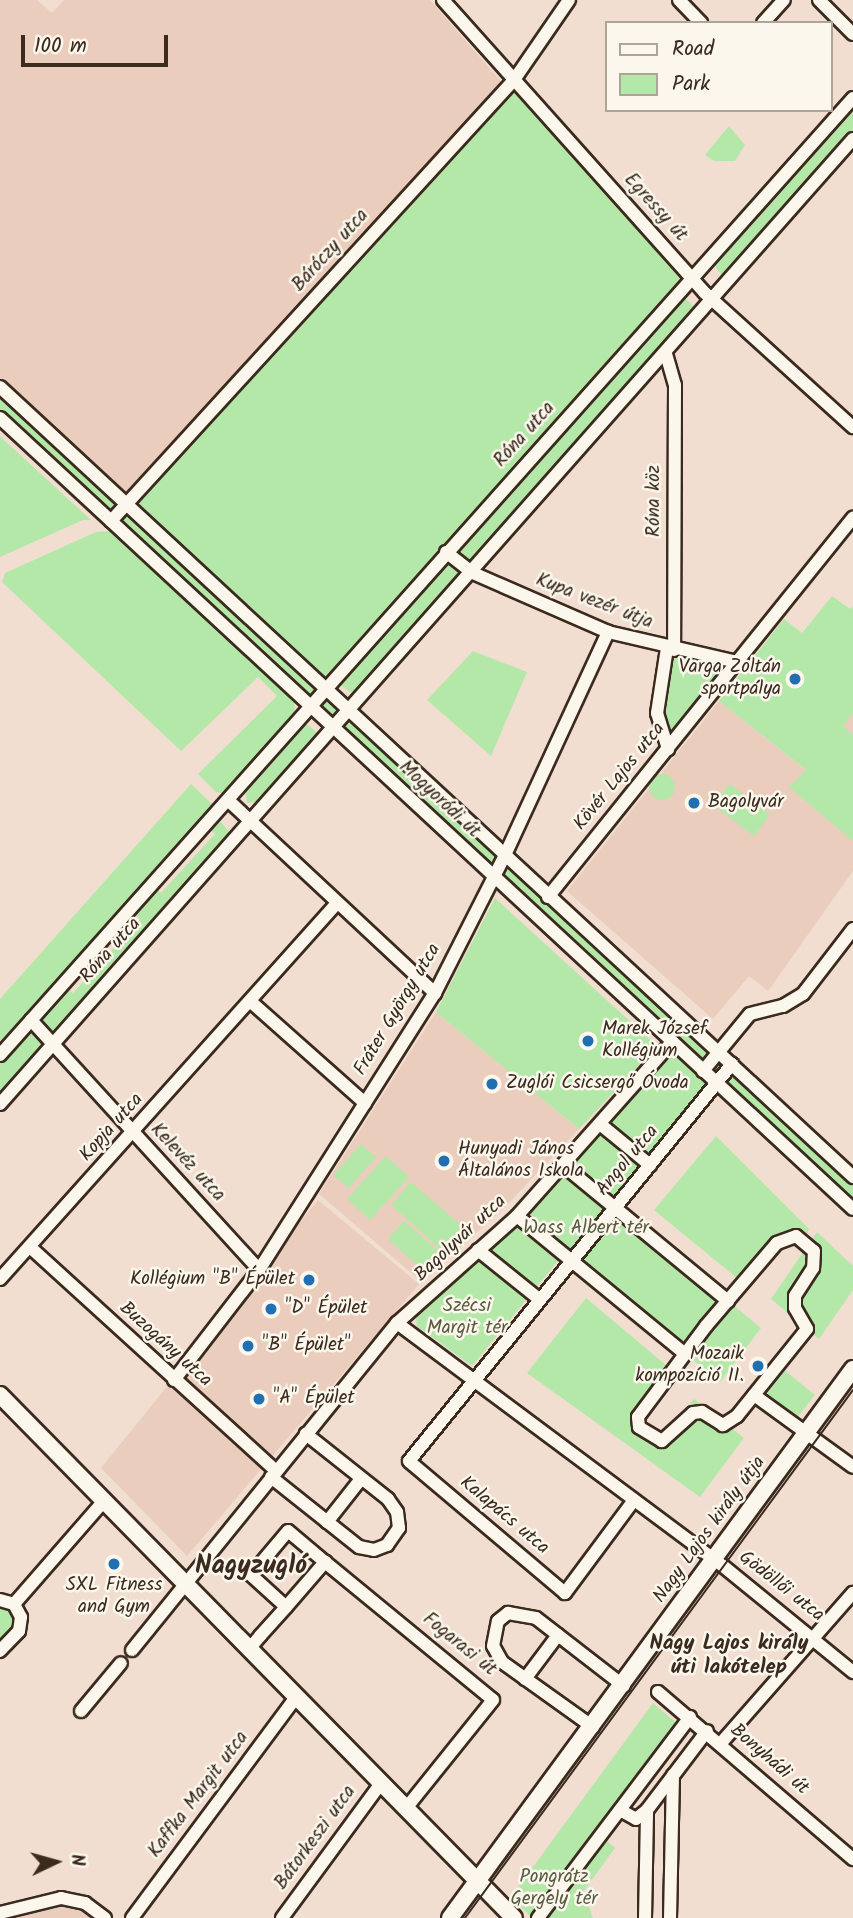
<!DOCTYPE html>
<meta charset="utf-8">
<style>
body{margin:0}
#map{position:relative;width:853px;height:1918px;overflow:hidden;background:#f1ded0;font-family:Kalam,sans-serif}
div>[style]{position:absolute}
.built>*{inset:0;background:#eacdbc}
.green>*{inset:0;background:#b4e8a9}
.round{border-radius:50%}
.roads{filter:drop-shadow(2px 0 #3b2a1e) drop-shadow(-2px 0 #3b2a1e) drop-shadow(0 2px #3b2a1e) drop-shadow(0 -2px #3b2a1e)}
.minor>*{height:12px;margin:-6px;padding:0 6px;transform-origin:6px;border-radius:6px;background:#fbf7ec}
.major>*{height:16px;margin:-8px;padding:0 8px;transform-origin:8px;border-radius:8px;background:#fbf7ec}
.tram>*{height:2px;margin:-1px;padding:0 1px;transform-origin:1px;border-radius:1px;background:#3b2a1e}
.dots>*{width:19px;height:19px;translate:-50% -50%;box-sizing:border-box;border:4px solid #fbf7ec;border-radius:50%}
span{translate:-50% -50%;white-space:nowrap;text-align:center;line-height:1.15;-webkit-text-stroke:5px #fbf7ec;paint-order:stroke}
.street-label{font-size:19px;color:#3b2a1e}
.poi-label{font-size:19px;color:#3b2a1e}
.right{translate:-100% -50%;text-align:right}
.left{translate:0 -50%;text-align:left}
.park-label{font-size:19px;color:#595a41}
.neighbourhood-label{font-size:21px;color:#3b2a1e;font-weight:700}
.district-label{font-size:26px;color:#3b2a1e;font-weight:700}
.legend{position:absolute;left:605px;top:21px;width:228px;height:91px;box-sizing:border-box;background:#fbf7ec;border:2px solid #aea59a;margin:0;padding:9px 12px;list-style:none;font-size:21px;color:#3b2a1e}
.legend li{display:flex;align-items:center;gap:14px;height:35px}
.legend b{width:35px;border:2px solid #aea59a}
.north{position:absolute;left:21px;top:1827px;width:70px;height:70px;-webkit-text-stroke:5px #fbf7ec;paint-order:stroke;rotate:85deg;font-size:19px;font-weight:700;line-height:28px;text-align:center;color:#3b2a1e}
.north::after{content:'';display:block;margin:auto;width:24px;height:32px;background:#3b2a1e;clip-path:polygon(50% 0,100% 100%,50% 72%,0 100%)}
.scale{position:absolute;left:21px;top:35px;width:147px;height:32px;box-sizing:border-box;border:4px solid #3b2a1e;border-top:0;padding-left:9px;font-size:21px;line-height:24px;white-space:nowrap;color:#3b2a1e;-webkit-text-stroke:5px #fbf7ec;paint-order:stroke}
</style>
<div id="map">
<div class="built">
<i style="clip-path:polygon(0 0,37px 0,52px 13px,64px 0,430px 0,505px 86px,126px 502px,0 384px)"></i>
<i style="clip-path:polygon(719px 701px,807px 771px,853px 713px,853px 871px,768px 991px,749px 976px,713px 1019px,567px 891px)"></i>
<i style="clip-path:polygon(436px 1012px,579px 1129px,505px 1207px,422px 1282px,319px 1194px)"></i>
<i style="clip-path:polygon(318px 1200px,419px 1284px,187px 1556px,101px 1468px)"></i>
<i style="clip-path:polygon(70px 1902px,95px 1918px,0 1918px)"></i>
</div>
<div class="green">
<i style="clip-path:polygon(514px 80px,691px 277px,329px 689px,853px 1177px,853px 1209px,0 418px,0 387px,127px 503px)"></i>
<i style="clip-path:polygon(853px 104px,853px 131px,723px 277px,712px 262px)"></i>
<i style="clip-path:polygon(729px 126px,745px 145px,735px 161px,714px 161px,705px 155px)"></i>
<i style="clip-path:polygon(683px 296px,696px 309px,353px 694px,339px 684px)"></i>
<i style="clip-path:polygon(0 436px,5px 441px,91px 520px,83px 520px,0 557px)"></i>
<i style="clip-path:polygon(111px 531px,294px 699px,295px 716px,225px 794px,216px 792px,198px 774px,277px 696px,258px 677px,181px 751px,2px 582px,5px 573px,96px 532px)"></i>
<i style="clip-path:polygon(832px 596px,850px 609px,853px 606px,853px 713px,843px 726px,853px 735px,853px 841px,789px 787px,806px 770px,719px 701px,784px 619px,802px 633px)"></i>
<i style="clip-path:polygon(473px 651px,527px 672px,491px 756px,427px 700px)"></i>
<i style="clip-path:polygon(673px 655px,727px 666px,669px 741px,661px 711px)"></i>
<i style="clip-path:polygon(305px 723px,319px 734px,261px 802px,247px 803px,245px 789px)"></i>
<i class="round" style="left:649px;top:774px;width:26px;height:26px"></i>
<i style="clip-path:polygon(191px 784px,214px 806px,0 1046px,0 999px)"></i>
<i style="clip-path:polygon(730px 784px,770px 815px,754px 836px,713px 805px)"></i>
<i style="clip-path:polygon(221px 822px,230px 833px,225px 840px,0 1093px,0 1060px,64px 986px,73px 993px,140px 919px,132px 911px,154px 887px,161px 893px,215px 834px,210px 830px,215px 824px)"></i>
<i style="clip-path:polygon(495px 898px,657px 1046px,579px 1129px,436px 1012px)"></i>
<i style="clip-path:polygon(671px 1048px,713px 1085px,615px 1204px,566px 1164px)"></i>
<i style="clip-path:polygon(716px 1136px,809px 1229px,800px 1250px,773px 1238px,738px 1279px,654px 1210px)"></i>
<i style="clip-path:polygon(361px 1144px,376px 1157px,349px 1188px,333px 1175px)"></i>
<i style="clip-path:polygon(386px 1156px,409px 1177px,370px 1220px,347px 1199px)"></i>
<i style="clip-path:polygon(563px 1165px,761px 1328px,720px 1382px,517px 1216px)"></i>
<i style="clip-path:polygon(411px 1182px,462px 1226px,441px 1250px,391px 1205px)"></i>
<i style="clip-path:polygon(404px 1221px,442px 1254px,426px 1273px,388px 1239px)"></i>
<i style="clip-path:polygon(521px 1222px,562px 1256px,472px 1366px,417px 1326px,416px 1317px)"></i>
<i style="clip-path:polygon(817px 1232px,853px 1266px,853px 1290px,819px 1339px,771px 1299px)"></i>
<i style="clip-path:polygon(586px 1298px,667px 1366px,637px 1421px,667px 1433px,694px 1399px,744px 1438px,700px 1497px,527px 1373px)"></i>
<i style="clip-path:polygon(784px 1370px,815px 1395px,796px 1419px,765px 1394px)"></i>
<i style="clip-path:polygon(0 1607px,11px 1612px,16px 1624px,0 1648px)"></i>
<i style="clip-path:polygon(653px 1703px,686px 1731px,604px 1838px,615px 1848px,583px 1892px,593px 1918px,532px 1918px,511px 1897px)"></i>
</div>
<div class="roads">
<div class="minor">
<i style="left:443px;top:0;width:393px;rotate:48.2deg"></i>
<i style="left:705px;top:293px;width:200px;rotate:42.2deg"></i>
<i style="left:679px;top:0;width:32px;rotate:46deg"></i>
<i style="left:819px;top:0;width:48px;rotate:45deg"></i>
<i style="left:763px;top:23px;width:31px;rotate:-48deg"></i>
<i style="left:666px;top:354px;width:32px;rotate:74deg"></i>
<i style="left:675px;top:385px;width:265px;rotate:90.2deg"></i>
<i style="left:0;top:387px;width:1163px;rotate:42.8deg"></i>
<i style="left:0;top:418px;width:1163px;rotate:42.84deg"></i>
<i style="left:111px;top:521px;width:597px;rotate:-47.58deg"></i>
<i style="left:514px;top:80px;width:97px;rotate:-55.5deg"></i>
<i style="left:446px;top:552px;width:34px;rotate:38deg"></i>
<i style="left:473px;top:573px;width:147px;rotate:23.6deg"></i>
<i style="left:608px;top:632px;width:132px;rotate:13.1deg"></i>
<i style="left:667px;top:648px;width:66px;rotate:98.7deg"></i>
<i style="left:657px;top:713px;width:38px;rotate:73deg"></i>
<i style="left:229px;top:801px;width:282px;rotate:43deg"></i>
<i style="left:548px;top:897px;width:487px;rotate:-51.2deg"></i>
<i style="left:250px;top:1001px;width:154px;rotate:41.6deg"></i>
<i style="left:31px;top:1020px;width:338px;rotate:47.6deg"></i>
<i style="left:0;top:1055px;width:1282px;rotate:-48.29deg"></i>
<i style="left:703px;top:1071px;width:74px;rotate:-50.5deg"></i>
<i style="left:750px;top:1014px;width:34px;rotate:-14deg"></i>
<i style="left:783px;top:1006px;width:23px;rotate:-31deg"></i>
<i style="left:803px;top:994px;width:82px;rotate:-52.4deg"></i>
<i style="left:0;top:1104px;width:1288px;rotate:-48.53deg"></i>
<i style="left:600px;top:1124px;width:65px;rotate:39.4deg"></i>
<i style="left:563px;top:1165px;width:214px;rotate:39.5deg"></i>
<i style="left:517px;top:1216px;width:217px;rotate:39.4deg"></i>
<i style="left:796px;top:1236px;width:23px;rotate:40deg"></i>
<i style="left:814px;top:1251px;width:17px;rotate:93deg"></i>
<i style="left:813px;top:1268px;width:33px;rotate:123deg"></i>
<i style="left:795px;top:1296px;width:12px;rotate:90deg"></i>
<i style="left:795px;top:1308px;width:24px;rotate:60deg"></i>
<i style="left:807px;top:1329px;width:112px;rotate:128.8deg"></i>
<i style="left:737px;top:1416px;width:17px;rotate:147deg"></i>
<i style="left:723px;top:1425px;width:25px;rotate:-148deg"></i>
<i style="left:702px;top:1412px;width:9px;rotate:174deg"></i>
<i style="left:693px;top:1413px;width:42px;rotate:137.9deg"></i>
<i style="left:662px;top:1441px;width:27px;rotate:-149deg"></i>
<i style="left:639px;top:1427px;width:10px;rotate:-96deg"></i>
<i style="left:638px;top:1417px;width:114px;rotate:-53.2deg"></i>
<i style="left:706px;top:1326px;width:109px;rotate:-49.5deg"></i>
<i style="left:777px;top:1243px;width:20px;rotate:-20deg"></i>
<i style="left:30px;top:1247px;width:333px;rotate:42.3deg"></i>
<i style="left:478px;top:1250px;width:78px;rotate:38.8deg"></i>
<i style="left:0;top:1279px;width:505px;rotate:-48.13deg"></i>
<i style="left:397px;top:1323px;width:407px;rotate:36.7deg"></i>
<i style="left:723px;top:1566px;width:168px;rotate:39.2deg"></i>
<i style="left:174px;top:1380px;width:139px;rotate:-52.3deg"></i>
<i style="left:259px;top:1270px;width:328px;rotate:-57.6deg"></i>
<i style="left:435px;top:993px;width:155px;rotate:-63.1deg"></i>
<i style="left:505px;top:855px;width:246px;rotate:-65.2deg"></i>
<i style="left:754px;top:1395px;width:122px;rotate:36deg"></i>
<i style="left:271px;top:1477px;width:112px;rotate:38.5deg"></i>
<i style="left:359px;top:1547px;width:15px;rotate:11deg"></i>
<i style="left:374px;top:1550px;width:14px;rotate:-21deg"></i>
<i style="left:387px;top:1545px;width:21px;rotate:-55deg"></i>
<i style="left:399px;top:1528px;width:16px;rotate:-97deg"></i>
<i style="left:397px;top:1512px;width:16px;rotate:-125deg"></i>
<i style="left:388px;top:1499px;width:105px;rotate:-141.6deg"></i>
<i style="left:634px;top:1500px;width:116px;rotate:126.6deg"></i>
<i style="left:565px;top:1593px;width:204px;rotate:-139.8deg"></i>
<i style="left:409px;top:1461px;width:512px;rotate:-50.87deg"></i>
<i style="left:327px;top:1522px;width:55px;rotate:-51.7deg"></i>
<i style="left:325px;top:1562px;width:217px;rotate:39.4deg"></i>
<i style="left:493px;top:1700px;width:137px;rotate:128.8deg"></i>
<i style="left:0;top:1600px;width:15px;rotate:16deg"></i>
<i style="left:14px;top:1604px;width:15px;rotate:62deg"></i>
<i style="left:21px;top:1617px;width:14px;rotate:98deg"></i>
<i style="left:19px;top:1631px;width:28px;rotate:134deg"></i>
<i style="left:14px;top:1604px;width:135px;rotate:-48.9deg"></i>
<i style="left:250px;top:1648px;width:16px;rotate:-50deg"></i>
<i style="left:260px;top:1636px;width:39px;rotate:-48deg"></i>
<i style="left:286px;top:1607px;width:60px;rotate:-49.1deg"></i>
<i style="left:325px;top:1562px;width:48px;rotate:-140deg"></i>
<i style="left:288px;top:1531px;width:57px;rotate:130.1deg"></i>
<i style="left:251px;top:1575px;width:47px;rotate:42.4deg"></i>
<i style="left:132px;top:1650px;width:421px;rotate:-51deg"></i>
<i style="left:397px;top:1323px;width:161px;rotate:-41.7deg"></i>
<i style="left:517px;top:1216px;width:233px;rotate:-48.3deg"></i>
<i style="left:525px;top:1679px;width:55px;rotate:-53.1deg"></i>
<i style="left:658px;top:1692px;width:257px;rotate:40.6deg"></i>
<i style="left:81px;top:1711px;width:62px;rotate:-50.2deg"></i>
<i style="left:593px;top:1727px;width:112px;rotate:-144.5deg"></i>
<i style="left:502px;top:1662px;width:18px;rotate:-119deg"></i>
<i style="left:493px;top:1646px;width:25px;rotate:-79deg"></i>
<i style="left:498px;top:1621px;width:13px;rotate:-39deg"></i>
<i style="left:508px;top:1613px;width:28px;rotate:10deg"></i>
<i style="left:536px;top:1618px;width:111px;rotate:37.7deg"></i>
<i style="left:721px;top:1743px;width:200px;rotate:-48.7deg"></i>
<i style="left:620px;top:1810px;width:18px;rotate:29deg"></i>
<i style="left:636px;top:1819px;width:14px;rotate:-39deg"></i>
<i style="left:647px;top:1810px;width:99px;rotate:-52.8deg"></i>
<i style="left:0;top:1913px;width:63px;rotate:-13.8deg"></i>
<i style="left:61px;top:1898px;width:25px;rotate:12deg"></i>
<i style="left:85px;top:1903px;width:25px;rotate:37deg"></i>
<i style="left:132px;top:1918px;width:277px;rotate:-53.4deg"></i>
<i style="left:282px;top:1918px;width:169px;rotate:-53.7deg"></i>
<i style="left:538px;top:1918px;width:252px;rotate:-52.9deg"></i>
<i style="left:645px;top:1918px;width:108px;rotate:-88.9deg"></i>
<i style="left:670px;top:1918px;width:143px;rotate:-88.8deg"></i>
</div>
<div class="major">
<i style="left:0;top:1395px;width:733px;rotate:45.5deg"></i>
<i style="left:450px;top:1918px;width:681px;rotate:-53.72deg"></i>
</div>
</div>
<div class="tram">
<i style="left:465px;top:1918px;width:655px;rotate:-53.69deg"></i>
</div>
<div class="dots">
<i style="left:795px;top:679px;background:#1f6fb2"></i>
<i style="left:694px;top:803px;background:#1f6fb2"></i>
<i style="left:588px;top:1041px;background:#1f6fb2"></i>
<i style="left:492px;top:1084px;background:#1f6fb2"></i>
<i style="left:444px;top:1161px;background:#1f6fb2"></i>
<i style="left:309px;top:1280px;background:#1f6fb2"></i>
<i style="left:271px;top:1309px;background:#1f6fb2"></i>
<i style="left:248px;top:1346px;background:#1f6fb2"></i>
<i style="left:758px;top:1366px;background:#1f6fb2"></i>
<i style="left:259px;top:1399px;background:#1f6fb2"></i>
<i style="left:114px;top:1564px;background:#1f6fb2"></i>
</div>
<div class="street-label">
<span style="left:655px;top:208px;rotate:48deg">Egressy út</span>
<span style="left:331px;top:251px;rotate:-48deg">Báróczy utca</span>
<span style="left:525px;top:435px;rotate:-48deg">Róna utca</span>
<span style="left:655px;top:501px;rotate:-90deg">Róna köz</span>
<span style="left:594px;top:602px;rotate:21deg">Kupa vezér útja</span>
<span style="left:620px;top:777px;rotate:-51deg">Kövér Lajos utca</span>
<span style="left:439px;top:800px;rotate:43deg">Mogyoródi út</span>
<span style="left:111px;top:951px;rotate:-48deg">Róna utca</span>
<span style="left:398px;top:1010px;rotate:-59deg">Fráter György utca</span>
<span style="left:112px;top:1128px;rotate:-48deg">Kopja utca</span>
<span style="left:628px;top:1161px;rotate:-50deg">Angol utca</span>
<span style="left:187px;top:1163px;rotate:47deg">Kelevéz utca</span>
<span style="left:461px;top:1239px;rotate:-43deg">Bagolyvár utca</span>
<span style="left:165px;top:1345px;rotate:42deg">Buzogány utca</span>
<span style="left:504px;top:1516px;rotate:40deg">Kalapács utca</span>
<span style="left:710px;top:1530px;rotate:-54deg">Nagy Lajos király útja</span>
<span style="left:781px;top:1587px;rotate:38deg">Gödöllői utca</span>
<span style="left:459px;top:1645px;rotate:39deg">Fogarasi út</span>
<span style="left:769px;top:1760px;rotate:41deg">Bonyhádi út</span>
<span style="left:199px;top:1795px;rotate:-53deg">Kaffka Margit utca</span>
<span style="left:316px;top:1838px;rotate:-54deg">Bátorkeszi utca</span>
</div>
<div class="poi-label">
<span class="right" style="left:781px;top:679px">Varga Zoltán<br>sportpálya</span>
<span class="left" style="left:708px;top:803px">Bagolyvár</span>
<span class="left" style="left:602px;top:1041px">Marek József<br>Kollégium</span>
<span class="left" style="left:506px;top:1084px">Zuglói Csicsergő Óvoda</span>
<span class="left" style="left:458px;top:1161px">Hunyadi János<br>Általános Iskola</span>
<span class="right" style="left:295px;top:1280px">Kollégium "B" Épület</span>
<span class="left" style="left:285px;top:1309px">"D" Épület</span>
<span class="left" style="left:262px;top:1346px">"B" Épület"</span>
<span class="right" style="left:744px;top:1366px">Mozaik<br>kompozíció II.</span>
<span class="left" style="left:273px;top:1399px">"A" Épület</span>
<span style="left:114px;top:1597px">SXL Fitness<br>and Gym</span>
</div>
<div class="park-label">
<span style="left:586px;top:1229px">Wass Albert tér</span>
<span style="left:467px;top:1318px">Szécsi<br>Margit tér</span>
<span style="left:554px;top:1889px">Pongrátz<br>Gergely tér</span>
</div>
<div class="neighbourhood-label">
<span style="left:729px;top:1656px">Nagy Lajos király<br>úti lakótelep</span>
</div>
<div class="district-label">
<span style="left:251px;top:1567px">Nagyzugló</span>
</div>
<ul class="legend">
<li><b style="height:9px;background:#fbf7ec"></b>Road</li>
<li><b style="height:19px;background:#b4e8a9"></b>Park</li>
</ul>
<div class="north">N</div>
<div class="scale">100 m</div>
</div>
